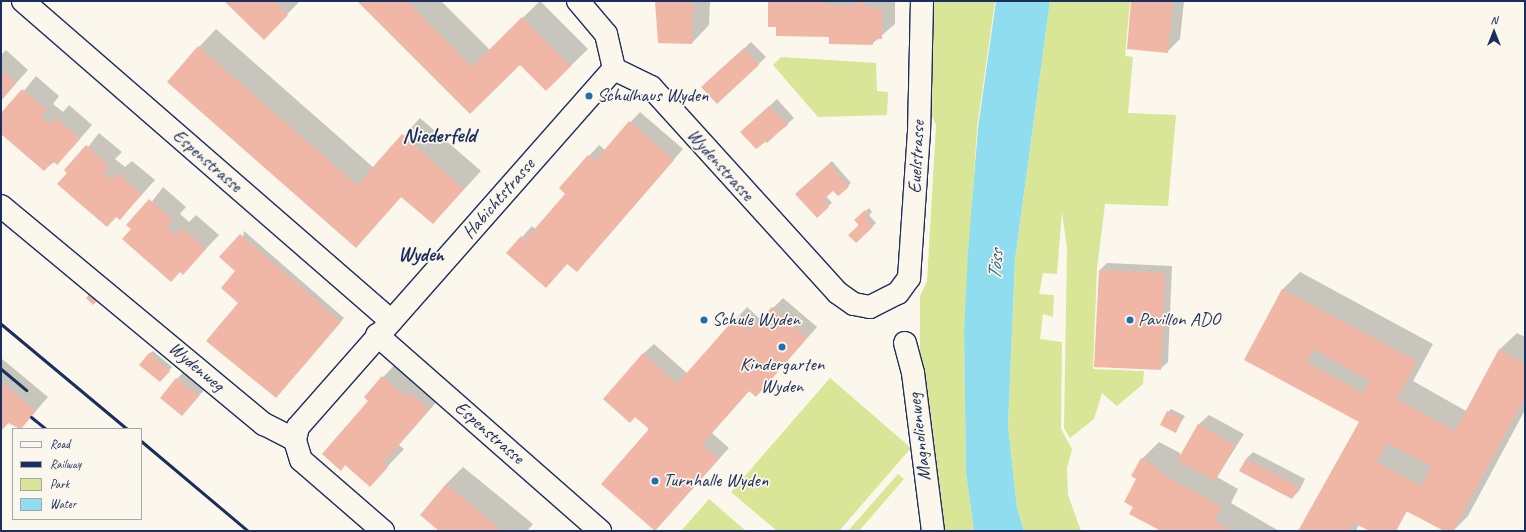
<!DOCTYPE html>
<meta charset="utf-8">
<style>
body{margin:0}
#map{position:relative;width:1526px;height:532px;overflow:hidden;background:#fbf7ec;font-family:Caveat,sans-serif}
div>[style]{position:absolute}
.green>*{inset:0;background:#d9e597}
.water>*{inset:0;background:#8fddee}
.shadow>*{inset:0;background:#0003}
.building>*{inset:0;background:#f0b7a7}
.roads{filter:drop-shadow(1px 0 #1b2f5e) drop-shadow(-1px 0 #1b2f5e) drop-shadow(0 1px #1b2f5e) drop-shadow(0 -1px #1b2f5e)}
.minor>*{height:22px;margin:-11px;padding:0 11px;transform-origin:11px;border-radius:11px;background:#fbf7ec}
.rail>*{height:3px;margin:-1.5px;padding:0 1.5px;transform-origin:1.5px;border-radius:1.5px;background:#1b2f5e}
.dots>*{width:11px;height:11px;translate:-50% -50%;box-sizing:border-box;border:2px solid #fbf7ec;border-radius:50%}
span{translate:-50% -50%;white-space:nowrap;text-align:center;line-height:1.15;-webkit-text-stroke:3.5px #fbf7ec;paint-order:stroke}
.poi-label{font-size:19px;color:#1b2f5e}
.left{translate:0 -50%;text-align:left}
.street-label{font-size:19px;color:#1b2f5e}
.neighbourhood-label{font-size:20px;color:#1b2f5e;font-weight:700}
.water-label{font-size:20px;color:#385a82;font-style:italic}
.quarter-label{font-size:21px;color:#1b2f5e;font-weight:700}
.frame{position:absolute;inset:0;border:2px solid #1b2f5e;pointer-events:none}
.legend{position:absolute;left:12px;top:428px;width:130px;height:92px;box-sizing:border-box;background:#fbf7ec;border:1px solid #a1a7b3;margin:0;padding:5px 7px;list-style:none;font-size:12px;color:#1b2f5e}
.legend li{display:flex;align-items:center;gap:8px;height:20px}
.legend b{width:20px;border:1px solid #a1a7b3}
.north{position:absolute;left:1474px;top:12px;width:40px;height:40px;-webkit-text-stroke:3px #fbf7ec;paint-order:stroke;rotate:0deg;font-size:11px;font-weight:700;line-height:16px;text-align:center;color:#1b2f5e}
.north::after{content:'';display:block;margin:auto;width:14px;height:18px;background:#1b2f5e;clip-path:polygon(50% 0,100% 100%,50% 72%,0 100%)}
</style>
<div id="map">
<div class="green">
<i style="clip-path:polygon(931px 1px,995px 1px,977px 128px,964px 330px,966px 473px,974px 531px,933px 531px,920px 356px,920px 296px,927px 281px,936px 125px,931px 114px)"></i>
<i style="clip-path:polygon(1050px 1px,1130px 1px,1125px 56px,1133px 57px,1128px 113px,1176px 115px,1168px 206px,1105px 204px,1097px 268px,1093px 369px,1144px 371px,1143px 384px,1117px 406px,1102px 393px,1094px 419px,1070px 438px,1064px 428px,1067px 248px,1062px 212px,1057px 274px,1043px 273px,1039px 294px,1054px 295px,1053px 317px,1043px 314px,1040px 339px,1062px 342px,1061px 429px,1072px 449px,1067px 468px,1068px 495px,1081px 531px,1024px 531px,1017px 508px,1008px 426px,1015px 261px)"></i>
<i style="clip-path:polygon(781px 57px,876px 63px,877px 91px,888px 92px,887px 115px,818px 117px,773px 65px)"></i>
<i style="clip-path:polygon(830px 378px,911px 448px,839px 531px,777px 531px,731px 492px)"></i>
<i style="clip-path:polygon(898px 474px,904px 479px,859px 531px,848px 531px)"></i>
<i style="clip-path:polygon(709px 499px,746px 531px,681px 531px)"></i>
</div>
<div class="water">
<i style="clip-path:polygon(996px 1px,1050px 1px,1015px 260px,1008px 426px,1017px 508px,1024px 531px,974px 531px,966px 473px,964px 330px,968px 252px,978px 128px)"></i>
</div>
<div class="shadow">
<i style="clip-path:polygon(225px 1px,300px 1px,264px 38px)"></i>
<i style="clip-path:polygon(359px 1px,441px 1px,490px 50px,540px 1px,588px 49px,546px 90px,520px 63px,470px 113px)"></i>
<i style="clip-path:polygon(657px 1px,710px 1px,709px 25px,692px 43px,659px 42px)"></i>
<i style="clip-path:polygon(769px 1px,895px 1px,895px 24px,872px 44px,777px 26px)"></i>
<i style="clip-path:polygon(1132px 1px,1184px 1px,1180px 39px,1167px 52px)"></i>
<i style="clip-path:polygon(216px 29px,374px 168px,420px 118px,481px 171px,433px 223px,402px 196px,356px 246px,199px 47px)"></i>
<i style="clip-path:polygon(751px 42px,766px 57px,717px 103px,709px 80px)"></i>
<i style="clip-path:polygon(6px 50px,28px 70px,1px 100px,1px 55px)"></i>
<i style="clip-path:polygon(36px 76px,59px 96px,53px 104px,63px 112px,69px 105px,92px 125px,70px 150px,44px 170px,1px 133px,1px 119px)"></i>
<i style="clip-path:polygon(777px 99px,794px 118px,767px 143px,749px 125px)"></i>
<i style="clip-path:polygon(640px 112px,683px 149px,587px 260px,568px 263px,556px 276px,522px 237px,532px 226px,536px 230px,567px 194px,589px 156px,599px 145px,605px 150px)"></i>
<i style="clip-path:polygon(99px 133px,122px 152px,115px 159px,125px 167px,132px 161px,155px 180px,120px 219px,117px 216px,107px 226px,68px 173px)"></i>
<i style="clip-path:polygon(832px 161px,851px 183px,838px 195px,833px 190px,826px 196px,832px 203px,817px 216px,800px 190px)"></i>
<i style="clip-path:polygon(163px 187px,186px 207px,180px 214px,189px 222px,196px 215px,219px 235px,183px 273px,132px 228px)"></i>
<i style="clip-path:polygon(869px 208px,872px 212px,869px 215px,876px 223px,856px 242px,859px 217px)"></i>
<i style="clip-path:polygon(244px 231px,344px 318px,276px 397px,240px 303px,237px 270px)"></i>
<i style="clip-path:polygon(1107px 263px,1172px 266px,1168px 362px,1160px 369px,1100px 270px)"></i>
<i style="clip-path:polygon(1300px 272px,1433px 344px,1413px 381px,1466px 411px,1499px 350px,1517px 333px,1525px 337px,1525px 410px,1468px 516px,1453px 531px,1446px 531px,1407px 511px,1396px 531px,1372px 531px,1359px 524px,1356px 531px,1300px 531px,1361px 421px,1245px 359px,1283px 289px)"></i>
<i style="clip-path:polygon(783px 298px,817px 327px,766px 385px,750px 390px,712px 433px,729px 448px,655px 530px,643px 354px,654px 344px,688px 374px,747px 307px,761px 320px)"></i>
<i style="clip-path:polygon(153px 351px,172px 367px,163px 378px,149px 354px)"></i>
<i style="clip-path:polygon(1px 358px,48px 397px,20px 429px,9px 422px,1px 431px)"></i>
<i style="clip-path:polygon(400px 359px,446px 391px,399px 445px,404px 449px,370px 485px,346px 464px,341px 469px,369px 401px,365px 397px)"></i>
<i style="clip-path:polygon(184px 371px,205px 389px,182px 415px,161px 398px)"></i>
<i style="clip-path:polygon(1171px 409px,1185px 416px,1175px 432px,1168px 412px)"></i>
<i style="clip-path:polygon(1209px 415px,1244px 434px,1217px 477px,1238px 489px,1231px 503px,1279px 531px,1163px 531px,1134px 506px,1142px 459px,1159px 442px,1180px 453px,1180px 458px,1198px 425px)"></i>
<i style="clip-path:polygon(1253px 452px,1305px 479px,1299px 491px,1292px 498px,1246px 459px)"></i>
<i style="clip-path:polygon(463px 467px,533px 524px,527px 531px,441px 531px,446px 484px)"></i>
</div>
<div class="building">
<i style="clip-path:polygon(224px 1px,274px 1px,288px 15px,264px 40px)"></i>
<i style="clip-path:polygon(357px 1px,407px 1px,472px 67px,522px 17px,571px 66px,546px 91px,520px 65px,470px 114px)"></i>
<i style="clip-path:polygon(655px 1px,693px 1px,694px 14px,689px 14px,693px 18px,692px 44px,658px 43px)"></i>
<i style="clip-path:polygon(768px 1px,821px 1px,830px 5px,856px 6px,856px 1px,864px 1px,864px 6px,882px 9px,882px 39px,873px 39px,873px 45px,829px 44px,829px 37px,776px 36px,776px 27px,768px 27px)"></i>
<i style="clip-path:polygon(1131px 1px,1173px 1px,1168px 53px,1127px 49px)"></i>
<i style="clip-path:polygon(198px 46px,357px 185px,402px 134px,464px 189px,433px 224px,401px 197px,356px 248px,167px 82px)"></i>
<i style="clip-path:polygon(744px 48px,759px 65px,717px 104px,701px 87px)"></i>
<i style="clip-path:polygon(1px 70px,16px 83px,1px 101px)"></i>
<i style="clip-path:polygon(22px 89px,47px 110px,41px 117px,49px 125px,56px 118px,80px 139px,57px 165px,53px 161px,44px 171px,1px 134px,1px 113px)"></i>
<i style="clip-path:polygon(769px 106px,788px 125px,756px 149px,740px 132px)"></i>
<i style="clip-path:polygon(629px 121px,674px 160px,577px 272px,567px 264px,546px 288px,506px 253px,521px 236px,525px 240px,565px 194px,559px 188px,588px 155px,595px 161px)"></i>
<i style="clip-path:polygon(86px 145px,109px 165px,103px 173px,112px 180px,118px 173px,142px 194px,120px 220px,116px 217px,107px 227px,57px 184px,67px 173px,64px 170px)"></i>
<i style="clip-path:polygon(829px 164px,849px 187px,838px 196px,833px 191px,823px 200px,829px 207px,817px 218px,795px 194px)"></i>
<i style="clip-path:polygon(149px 199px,173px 220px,167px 228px,176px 235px,182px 228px,206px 249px,183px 275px,180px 272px,171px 282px,122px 239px,131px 229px,126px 225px)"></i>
<i style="clip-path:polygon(865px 210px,870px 216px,866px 219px,873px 227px,856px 243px,848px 235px,859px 225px,854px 220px)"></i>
<i style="clip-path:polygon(240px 234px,341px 322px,276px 398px,206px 341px,238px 303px,221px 288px,235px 271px,219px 257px)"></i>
<i style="clip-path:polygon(1099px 270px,1165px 273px,1161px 370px,1094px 367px)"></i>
<i style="clip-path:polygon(evenodd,1282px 289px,1417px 361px,1397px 399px,1455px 431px,1499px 349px,1525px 364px,1525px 397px,1453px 531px,1444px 531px,1406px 511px,1396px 531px,1370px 531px,1353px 523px,1349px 531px,1298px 531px,1359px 422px,1244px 360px,1282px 289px,1313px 349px,1370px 381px,1363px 393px,1307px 362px,1313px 349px,1282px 289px,1387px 443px,1431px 466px,1421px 486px,1377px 462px,1387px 443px)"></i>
<i style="clip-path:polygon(91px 292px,98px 300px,93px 305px,86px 298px)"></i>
<i style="clip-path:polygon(772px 307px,807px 338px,756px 397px,749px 391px,702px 444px,719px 459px,655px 531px,601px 484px,649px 429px,635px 417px,630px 423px,603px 399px,643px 353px,677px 384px,736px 317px,751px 330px)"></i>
<i style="clip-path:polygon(149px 353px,170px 371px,160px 382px,139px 365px)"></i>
<i style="clip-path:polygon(382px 376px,408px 398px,411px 393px,429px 409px,383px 463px,388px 467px,370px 487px,345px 465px,341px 471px,322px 454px,368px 401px,364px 397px)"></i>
<i style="clip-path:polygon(176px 378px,199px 396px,182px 416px,160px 398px)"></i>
<i style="clip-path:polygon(1px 382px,36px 411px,21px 429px,8px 423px,1px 431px)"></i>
<i style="clip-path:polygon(1167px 411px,1182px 419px,1176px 433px,1160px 425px)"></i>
<i style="clip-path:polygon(1198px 424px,1235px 445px,1215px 481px,1177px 461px)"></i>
<i style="clip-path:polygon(1141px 458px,1163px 471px,1161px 474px,1222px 506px,1214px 521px,1233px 531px,1161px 531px,1129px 514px,1133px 507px,1124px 502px,1136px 479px,1131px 476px)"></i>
<i style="clip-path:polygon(1246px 459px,1299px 487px,1292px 499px,1239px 471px)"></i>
<i style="clip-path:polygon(446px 484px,503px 531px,439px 531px,420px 515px)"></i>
</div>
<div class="roads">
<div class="minor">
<i style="left:23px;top:1px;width:488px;rotate:41deg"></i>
<i style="left:578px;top:1px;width:43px;rotate:49.7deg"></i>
<i style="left:606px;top:34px;width:36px;rotate:77deg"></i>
<i style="left:614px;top:69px;width:41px;rotate:25.9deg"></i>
<i style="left:651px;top:87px;width:278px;rotate:47.8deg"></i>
<i style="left:838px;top:293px;width:19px;rotate:35deg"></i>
<i style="left:854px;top:304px;width:16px;rotate:11deg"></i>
<i style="left:870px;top:307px;width:31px;rotate:-27deg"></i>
<i style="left:898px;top:293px;width:19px;rotate:-54deg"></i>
<i style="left:909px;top:278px;width:145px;rotate:-86.1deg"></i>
<i style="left:919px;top:133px;width:132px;rotate:-88.7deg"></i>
<i style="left:1px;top:206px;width:342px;rotate:39.7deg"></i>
<i style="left:264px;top:424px;width:35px;rotate:27deg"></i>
<i style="left:377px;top:335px;width:297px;rotate:41.3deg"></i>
<i style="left:905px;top:343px;width:31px;rotate:75deg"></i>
<i style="left:913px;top:373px;width:159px;rotate:82.8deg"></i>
<i style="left:383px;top:531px;width:108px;rotate:-139.1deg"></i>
<i style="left:301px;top:460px;width:21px;rotate:-107deg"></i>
<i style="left:295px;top:440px;width:13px;rotate:-77deg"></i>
<i style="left:298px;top:427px;width:478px;rotate:-48.6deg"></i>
</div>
</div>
<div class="rail">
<i style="left:1px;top:324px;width:164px;rotate:39.8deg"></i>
<i style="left:1px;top:369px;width:33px;rotate:40deg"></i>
<i style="left:31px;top:417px;width:19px;rotate:39deg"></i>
<i style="left:141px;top:441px;width:140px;rotate:40.1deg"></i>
</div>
<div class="dots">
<i style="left:589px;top:96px;background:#1f6fb2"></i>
<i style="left:704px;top:320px;background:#1f6fb2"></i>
<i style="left:1130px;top:320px;background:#1f6fb2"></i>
<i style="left:782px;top:347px;background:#1f6fb2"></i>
<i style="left:655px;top:481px;background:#1f6fb2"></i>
</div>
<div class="poi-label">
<span class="left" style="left:597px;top:96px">Schulhaus Wyden</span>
<span class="left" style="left:712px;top:320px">Schule Wyden</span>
<span class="left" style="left:1138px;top:320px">Pavillon ADO</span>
<span style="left:782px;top:376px">Kindergarten<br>Wyden</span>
<span class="left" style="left:663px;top:481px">Turnhalle Wyden</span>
</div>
<div class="street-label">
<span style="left:917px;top:157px;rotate:-87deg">Euelstrasse</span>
<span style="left:207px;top:161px;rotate:41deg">Espenstrasse</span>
<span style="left:720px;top:165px;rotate:48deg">Wydenstrasse</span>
<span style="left:499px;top:199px;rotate:-49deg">Habichtstrasse</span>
<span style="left:196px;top:367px;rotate:40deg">Wydenweg</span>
<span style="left:489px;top:433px;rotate:41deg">Espenstrasse</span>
<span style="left:920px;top:437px;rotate:-97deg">Magnolienweg</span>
</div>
<div class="neighbourhood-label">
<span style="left:421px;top:254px">Wyden</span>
</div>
<div class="water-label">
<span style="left:995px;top:265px;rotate:-85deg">Töss</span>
</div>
<div class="quarter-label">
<span style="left:439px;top:135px">Niederfeld</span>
</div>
<div class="frame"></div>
<ul class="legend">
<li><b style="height:5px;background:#fbf7ec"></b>Road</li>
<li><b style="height:5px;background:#1b2f5e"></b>Railway</li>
<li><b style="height:11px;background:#d9e597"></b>Park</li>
<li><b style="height:11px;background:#8fddee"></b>Water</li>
</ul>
<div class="north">N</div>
</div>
